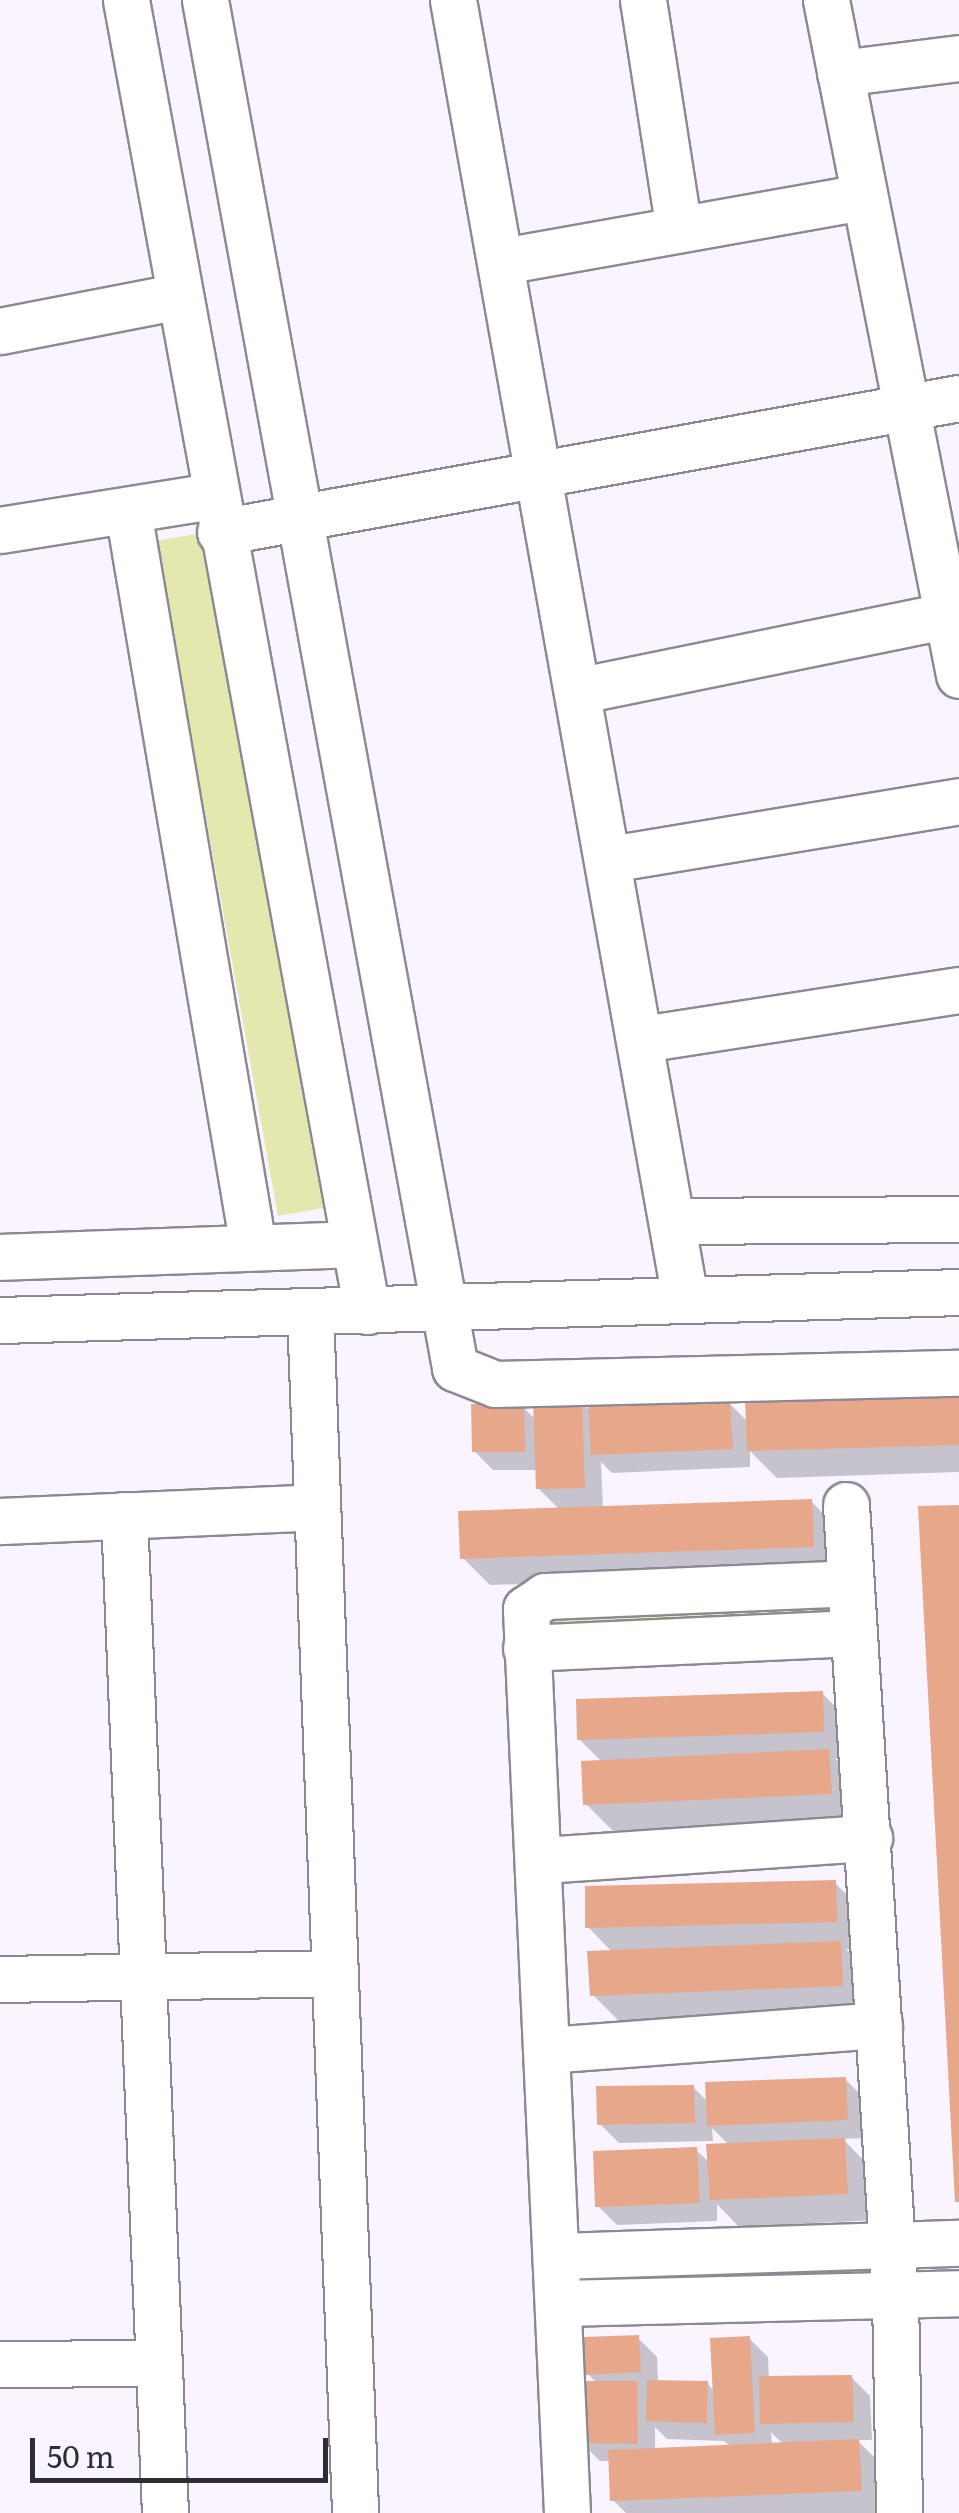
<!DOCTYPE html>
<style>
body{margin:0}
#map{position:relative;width:959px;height:2513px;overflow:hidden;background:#f9f4ff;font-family:Literata,serif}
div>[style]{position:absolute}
.green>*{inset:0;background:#e4e8ae}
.shadow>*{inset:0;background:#0003}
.building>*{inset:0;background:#e6a78b}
.roads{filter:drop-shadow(2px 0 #8d8992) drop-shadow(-2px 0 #8d8992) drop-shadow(0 2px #8d8992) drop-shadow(0 -2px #8d8992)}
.street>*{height:45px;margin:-22.5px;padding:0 22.5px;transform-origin:22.5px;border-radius:22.5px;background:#fff}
span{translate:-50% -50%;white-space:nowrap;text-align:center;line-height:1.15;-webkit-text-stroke:8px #f9f4ff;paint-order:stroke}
.scale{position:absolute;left:30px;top:2438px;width:298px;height:45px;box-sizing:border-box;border:5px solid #2e2d31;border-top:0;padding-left:12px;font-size:30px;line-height:35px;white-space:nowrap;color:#2e2d31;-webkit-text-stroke:8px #f9f4ff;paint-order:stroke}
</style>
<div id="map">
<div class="green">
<i style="clip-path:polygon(201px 533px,323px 1208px,278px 1216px,156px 541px)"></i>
<i style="clip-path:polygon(829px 1596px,830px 1624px,541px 1637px,540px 1608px)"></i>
</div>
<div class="shadow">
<i style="clip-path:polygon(959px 1395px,959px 1472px,777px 1478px,750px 1451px,750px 1467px,612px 1473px,601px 1462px,603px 1508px,811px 1501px,838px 1529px,840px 1574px,490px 1585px,463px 1558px,560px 1510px,538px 1488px,537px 1470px,493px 1470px,474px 1451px,523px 1407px,536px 1420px,581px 1401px,589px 1410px,729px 1403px,748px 1422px)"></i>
<i style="clip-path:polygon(822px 1693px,849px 1721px,850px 1758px,835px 1758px,855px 1779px,858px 1821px,613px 1831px,586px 1804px,602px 1762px,579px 1739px)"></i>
<i style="clip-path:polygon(835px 1883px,862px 1910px,864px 1949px,846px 1949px,868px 1971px,869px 2012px,620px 2022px,592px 1994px,613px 1953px,588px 1927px)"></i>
<i style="clip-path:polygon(845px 2079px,864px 2098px,866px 2138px,843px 2139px,871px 2168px,875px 2220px,739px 2227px,717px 2204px,717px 2221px,617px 2225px,598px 2206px,696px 2150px,710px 2163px,730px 2146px,712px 2128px,713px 2141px,619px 2143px,600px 2124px,693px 2087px,709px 2103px)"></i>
<i style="clip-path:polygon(evenodd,638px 2338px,657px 2357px,658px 2382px,707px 2383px,715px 2392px,749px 2338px,768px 2357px,769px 2379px,851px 2377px,870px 2396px,872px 2440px,857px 2440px,886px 2469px,888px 2513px,626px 2513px,613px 2500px,611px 2461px,600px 2461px,581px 2442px,597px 2383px,588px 2374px,638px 2338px,655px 2427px,667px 2439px,724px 2441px,731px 2447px,655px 2450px,655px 2427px,638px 2338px,771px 2432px,784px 2445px,772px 2445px,771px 2432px)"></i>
</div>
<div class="building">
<i style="clip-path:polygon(959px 1393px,959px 1445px,747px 1451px,745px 1400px)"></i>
<i style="clip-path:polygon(582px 1398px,585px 1488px,536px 1489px,533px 1400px)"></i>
<i style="clip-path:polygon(730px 1401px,733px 1449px,591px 1455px,588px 1407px)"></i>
<i style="clip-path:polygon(471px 1404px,524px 1404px,525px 1452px,472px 1452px)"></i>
<i style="clip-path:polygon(812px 1499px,814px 1547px,460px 1559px,458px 1511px)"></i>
<i style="clip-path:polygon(959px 1505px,959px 2202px,955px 2202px,918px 1506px)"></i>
<i style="clip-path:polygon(823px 1691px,824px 1732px,577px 1740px,576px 1699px)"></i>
<i style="clip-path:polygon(829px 1749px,832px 1794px,583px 1805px,581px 1761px)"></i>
<i style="clip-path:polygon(836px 1880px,837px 1922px,585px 1928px,585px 1886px)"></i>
<i style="clip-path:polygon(841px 1941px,843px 1986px,590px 1996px,587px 1951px)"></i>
<i style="clip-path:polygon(846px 2077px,848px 2120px,707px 2126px,705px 2082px)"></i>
<i style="clip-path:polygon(694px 2085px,695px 2123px,597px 2125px,596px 2086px)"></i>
<i style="clip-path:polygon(845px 2138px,848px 2194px,710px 2200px,706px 2144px)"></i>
<i style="clip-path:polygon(697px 2147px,700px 2203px,595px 2207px,593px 2151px)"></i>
<i style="clip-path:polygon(639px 2335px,641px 2372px,585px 2375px,584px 2337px)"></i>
<i style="clip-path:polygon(750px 2336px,755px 2433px,715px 2435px,710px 2338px)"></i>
<i style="clip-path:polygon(852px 2375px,854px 2422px,760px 2424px,759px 2376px)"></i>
<i style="clip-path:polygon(647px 2380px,708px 2381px,707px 2423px,646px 2421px)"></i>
<i style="clip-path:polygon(578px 2381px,637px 2381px,638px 2444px,578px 2443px)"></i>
<i style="clip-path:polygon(859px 2439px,862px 2491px,610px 2501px,608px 2450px)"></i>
</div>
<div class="roads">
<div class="street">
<i style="left:126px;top:0;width:1333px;rotate:79.58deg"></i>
<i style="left:205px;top:0;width:1391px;rotate:79.64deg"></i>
<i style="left:455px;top:1368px;width:43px;rotate:21.8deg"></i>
<i style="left:495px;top:1384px;width:464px;rotate:-1.4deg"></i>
<i style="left:453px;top:0;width:1320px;rotate:79.87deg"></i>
<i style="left:643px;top:0;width:232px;rotate:81.1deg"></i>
<i style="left:826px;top:0;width:688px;rotate:78.85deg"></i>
<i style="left:840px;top:73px;width:120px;rotate:-7.2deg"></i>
<i style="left:503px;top:261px;width:366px;rotate:-10.1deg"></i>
<i style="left:0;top:331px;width:178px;rotate:-11deg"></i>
<i style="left:128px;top:511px;width:746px;rotate:80.35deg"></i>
<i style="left:0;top:530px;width:216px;rotate:-9.1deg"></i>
<i style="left:220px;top:532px;width:751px;rotate:-10.28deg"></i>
<i style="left:581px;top:690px;width:386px;rotate:-11.5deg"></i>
<i style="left:610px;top:859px;width:354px;rotate:-9.4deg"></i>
<i style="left:642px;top:1039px;width:321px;rotate:-8.8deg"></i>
<i style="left:672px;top:1221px;width:287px;rotate:-0.4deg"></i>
<i style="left:0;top:1257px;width:354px;rotate:-2.1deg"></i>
<i style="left:310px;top:1312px;width:1202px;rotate:87.85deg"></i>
<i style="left:0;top:1320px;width:959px;rotate:-1.67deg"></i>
<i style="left:846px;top:1505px;width:794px;rotate:86.46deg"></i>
<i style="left:895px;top:2297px;width:216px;rotate:88.9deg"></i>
<i style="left:124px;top:1515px;width:999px;rotate:87.65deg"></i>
<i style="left:0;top:1521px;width:317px;rotate:-2.5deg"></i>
<i style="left:526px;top:1648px;width:328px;rotate:-2.6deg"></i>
<i style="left:543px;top:1860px;width:327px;rotate:-3.9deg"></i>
<i style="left:0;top:1979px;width:335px;rotate:-1deg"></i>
<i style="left:548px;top:2050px;width:332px;rotate:-4.3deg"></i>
<i style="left:559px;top:2256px;width:400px;rotate:-1.9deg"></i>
<i style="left:562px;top:2303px;width:397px;rotate:-1.4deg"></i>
<i style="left:0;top:2364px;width:158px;rotate:-0.4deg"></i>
<i style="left:567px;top:2513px;width:905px;rotate:-92.6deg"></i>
<i style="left:526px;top:1609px;width:23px;rotate:-34deg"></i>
<i style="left:545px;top:1596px;width:306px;rotate:-2.4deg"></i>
</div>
</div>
<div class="scale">50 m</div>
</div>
